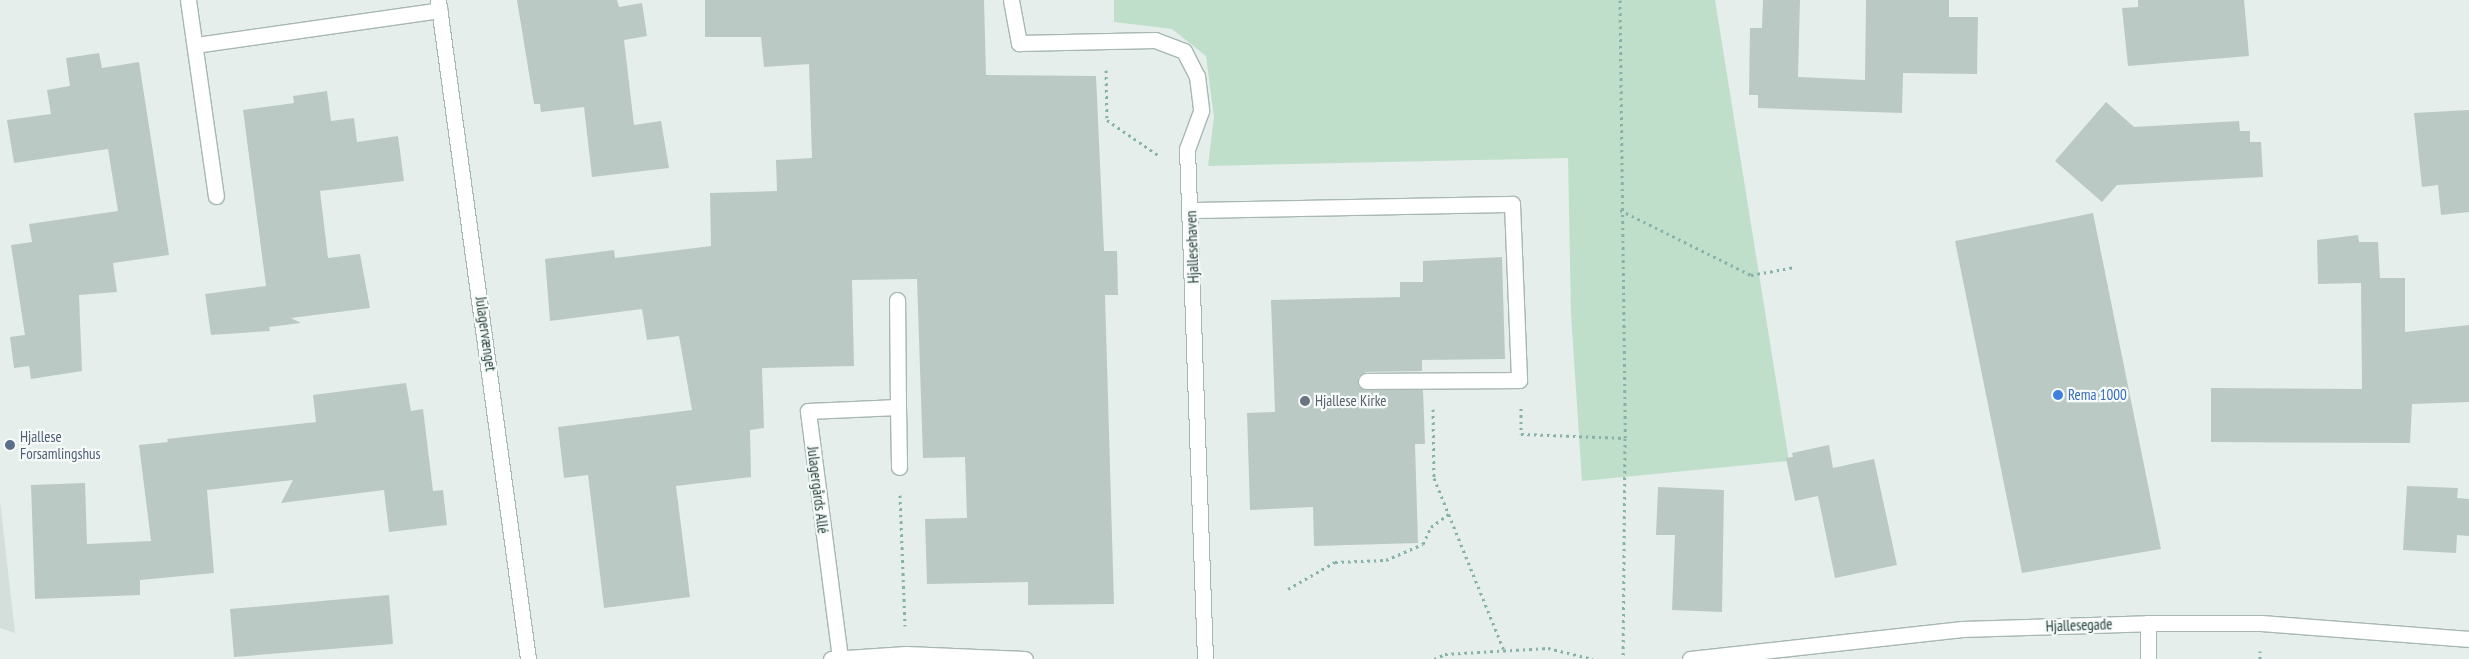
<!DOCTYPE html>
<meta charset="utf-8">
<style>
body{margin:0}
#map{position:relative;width:2469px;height:659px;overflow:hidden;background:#e5eeeb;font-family:"PT Sans Narrow",sans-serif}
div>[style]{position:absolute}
.built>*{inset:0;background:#d4dedb}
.green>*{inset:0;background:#bfdfcb}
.building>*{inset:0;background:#bbc9c5}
.path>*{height:3px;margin-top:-1.5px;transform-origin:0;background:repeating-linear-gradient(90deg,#86b2a9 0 2.5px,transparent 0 6.5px)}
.roads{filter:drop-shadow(1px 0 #a7b7b3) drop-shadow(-1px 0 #a7b7b3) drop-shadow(0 1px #a7b7b3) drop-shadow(0 -1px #a7b7b3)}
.service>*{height:15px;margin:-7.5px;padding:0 7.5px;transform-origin:7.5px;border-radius:7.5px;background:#fff}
.minor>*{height:15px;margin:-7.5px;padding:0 7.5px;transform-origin:7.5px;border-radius:7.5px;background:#fff}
.tertiary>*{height:15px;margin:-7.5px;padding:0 7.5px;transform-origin:7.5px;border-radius:7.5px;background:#fff}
.dots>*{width:14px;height:14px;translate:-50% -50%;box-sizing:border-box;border:2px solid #f6faf9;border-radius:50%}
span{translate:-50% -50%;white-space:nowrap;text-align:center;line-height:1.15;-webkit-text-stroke:4.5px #f6faf9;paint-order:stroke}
.street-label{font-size:15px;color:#24413c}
.shop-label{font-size:15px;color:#366cbe}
.left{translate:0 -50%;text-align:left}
.worship-label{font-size:15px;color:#5b616d}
.service-label{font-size:15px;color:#4e5e75}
</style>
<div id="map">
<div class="built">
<i style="clip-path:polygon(0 501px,15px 633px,0 628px)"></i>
</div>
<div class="green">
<i style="clip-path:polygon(1114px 0,1715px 0,1789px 461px,1582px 481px,1571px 314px,1568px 158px,1208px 166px,1214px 117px,1206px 56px,1172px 29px,1114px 22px)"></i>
</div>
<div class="building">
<i style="clip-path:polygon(517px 0,617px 0,619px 7px,642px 3px,647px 36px,624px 40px,634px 125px,661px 121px,669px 168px,592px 177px,584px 107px,541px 112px,540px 104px,534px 104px)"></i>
<i style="clip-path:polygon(705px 0,984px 0,986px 75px,1096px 76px,1104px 251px,1117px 251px,1118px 295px,1105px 295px,1114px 604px,1028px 605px,1028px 582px,927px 584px,925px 519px,967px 518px,965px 457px,923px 458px,917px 279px,852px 280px,854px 366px,762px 368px,764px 428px,750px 430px,751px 477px,676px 486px,690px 597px,604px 608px,588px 475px,564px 478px,558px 427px,692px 410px,679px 336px,647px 340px,642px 309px,550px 321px,545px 259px,614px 250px,615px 258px,711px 246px,710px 193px,777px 191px,776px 160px,812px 158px,809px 64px,764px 67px,761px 37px,705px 37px)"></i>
<i style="clip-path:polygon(1763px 0,1800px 0,1798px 77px,1865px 80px,1866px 0,1949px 0,1949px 17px,1978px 17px,1977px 74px,1903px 73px,1902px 113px,1758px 108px,1758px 95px,1749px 95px,1750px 28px,1762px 28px)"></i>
<i style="clip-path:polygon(2138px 0,2244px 0,2249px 56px,2128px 66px,2122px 8px,2138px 7px)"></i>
<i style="clip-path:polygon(99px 53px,102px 68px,139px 62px,169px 255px,113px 263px,117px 292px,79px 295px,82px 371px,31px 379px,29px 366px,14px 368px,10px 337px,25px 335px,11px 245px,32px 242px,29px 224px,118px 211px,108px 149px,14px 163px,7px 120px,51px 114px,47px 90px,70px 86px,66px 58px)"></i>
<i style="clip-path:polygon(327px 91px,331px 121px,354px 118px,357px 142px,398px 136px,404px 181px,320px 191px,328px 258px,360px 254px,370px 308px,291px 318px,301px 323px,269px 327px,270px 331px,211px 335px,205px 294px,266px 286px,243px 110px,294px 103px,293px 96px)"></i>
<i style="clip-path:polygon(2106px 102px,2134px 127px,2239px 121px,2240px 131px,2250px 131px,2250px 142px,2261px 142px,2263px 177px,2117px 185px,2102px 202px,2055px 161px)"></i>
<i style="clip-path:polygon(2469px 110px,2469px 212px,2441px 215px,2438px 185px,2422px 187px,2414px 113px)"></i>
<i style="clip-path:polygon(2093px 213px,2161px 549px,2022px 573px,1955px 241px)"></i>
<i style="clip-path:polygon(2358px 235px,2359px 242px,2378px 242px,2380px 278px,2405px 278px,2405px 332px,2469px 325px,2469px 402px,2412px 404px,2410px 443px,2211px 442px,2211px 388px,2362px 389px,2361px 283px,2318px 284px,2317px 240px)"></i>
<i style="clip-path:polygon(1502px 257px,1505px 359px,1422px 360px,1422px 371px,1366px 372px,1358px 377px,1358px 386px,1366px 390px,1423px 390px,1425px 444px,1415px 444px,1418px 543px,1314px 546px,1313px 507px,1250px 510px,1247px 413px,1275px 412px,1271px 300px,1400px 297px,1400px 282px,1423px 282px,1423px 261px)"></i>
<i style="clip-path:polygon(406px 383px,411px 411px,423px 409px,433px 491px,443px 490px,447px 525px,389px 532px,384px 490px,281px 503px,293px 480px,207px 490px,214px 573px,140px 580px,140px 595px,35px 599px,31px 485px,85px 483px,87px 544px,151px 541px,139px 445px,168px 442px,167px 439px,316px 422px,313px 395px)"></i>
<i style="clip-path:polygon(1829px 445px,1833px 468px,1874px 459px,1897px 565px,1835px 578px,1818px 496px,1795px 501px,1786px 458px,1793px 457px,1792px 453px)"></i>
<i style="clip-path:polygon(2407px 486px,2458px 488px,2457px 498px,2469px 499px,2469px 536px,2457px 535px,2456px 553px,2403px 550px)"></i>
<i style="clip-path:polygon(1658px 487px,1724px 490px,1722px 612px,1672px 610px,1675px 535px,1656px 535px)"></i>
<i style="clip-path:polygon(389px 595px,393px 644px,234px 657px,230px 609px)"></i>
</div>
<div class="path">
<i style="left:1620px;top:0;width:438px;rotate:89.3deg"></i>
<i style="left:1625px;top:438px;width:221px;rotate:90.5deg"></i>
<i style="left:1106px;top:70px;width:50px;rotate:88.9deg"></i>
<i style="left:1107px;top:120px;width:62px;rotate:34.5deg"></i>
<i style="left:1620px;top:210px;width:146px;rotate:26.4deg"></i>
<i style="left:1751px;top:275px;width:45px;rotate:-10.3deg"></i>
<i style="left:1521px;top:408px;width:26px;rotate:90deg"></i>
<i style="left:1521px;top:434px;width:104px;rotate:2.2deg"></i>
<i style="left:1433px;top:409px;width:69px;rotate:89.2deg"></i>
<i style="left:1434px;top:478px;width:186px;rotate:67.9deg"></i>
<i style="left:900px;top:495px;width:131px;rotate:87.8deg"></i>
<i style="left:1288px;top:589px;width:54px;rotate:-29.9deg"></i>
<i style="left:1335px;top:562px;width:51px;rotate:-2.2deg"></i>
<i style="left:1386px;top:560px;width:40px;rotate:-23.4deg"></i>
<i style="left:1423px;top:544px;width:19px;rotate:-65deg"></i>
<i style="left:1431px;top:527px;width:22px;rotate:-36deg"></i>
<i style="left:1434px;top:659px;width:12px;rotate:-24deg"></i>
<i style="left:1445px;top:654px;width:103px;rotate:-3.3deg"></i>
<i style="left:1548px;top:648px;width:46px;rotate:13.7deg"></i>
<i style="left:2260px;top:659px;width:8px;rotate:-90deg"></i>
</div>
<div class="roads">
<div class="service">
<i style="left:1190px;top:210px;width:322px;rotate:-1.1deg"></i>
<i style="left:1512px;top:204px;width:176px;rotate:87.7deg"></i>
<i style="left:1519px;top:380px;width:153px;rotate:179.6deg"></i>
<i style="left:2148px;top:659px;width:36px;rotate:-90deg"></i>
</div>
<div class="minor">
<i style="left:188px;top:0;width:198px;rotate:81.9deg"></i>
<i style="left:438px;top:0;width:665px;rotate:82.22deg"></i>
<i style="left:1011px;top:0;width:44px;rotate:79.5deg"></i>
<i style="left:1019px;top:43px;width:136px;rotate:-1.3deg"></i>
<i style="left:1155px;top:40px;width:31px;rotate:21deg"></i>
<i style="left:1184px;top:51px;width:28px;rotate:63deg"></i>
<i style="left:1197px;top:76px;width:35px;rotate:83deg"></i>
<i style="left:1201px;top:111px;width:40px;rotate:110.2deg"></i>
<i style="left:1187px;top:149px;width:510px;rotate:87.98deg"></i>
<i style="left:195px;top:45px;width:247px;rotate:-8.1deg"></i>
<i style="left:898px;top:407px;width:60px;rotate:89deg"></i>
<i style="left:840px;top:658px;width:249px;rotate:-97.4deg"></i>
<i style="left:808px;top:411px;width:90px;rotate:-2.5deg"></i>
<i style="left:898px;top:407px;width:107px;rotate:-90.5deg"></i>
</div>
<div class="tertiary">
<i style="left:831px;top:659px;width:75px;rotate:-3.8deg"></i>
<i style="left:906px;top:654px;width:119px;rotate:2.4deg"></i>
<i style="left:1690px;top:659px;width:274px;rotate:-6.3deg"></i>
<i style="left:1962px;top:629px;width:186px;rotate:-1.8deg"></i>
<i style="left:2148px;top:623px;width:113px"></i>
<i style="left:2261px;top:623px;width:209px;rotate:4.4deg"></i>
</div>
</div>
<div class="dots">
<i style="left:2058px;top:395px;background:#3f7fe0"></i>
<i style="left:1305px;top:401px;background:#6b7280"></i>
<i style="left:10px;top:445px;background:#5c6f8a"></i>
</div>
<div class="street-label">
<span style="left:1192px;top:247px;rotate:-92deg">Hjallesehaven</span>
<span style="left:486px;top:334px;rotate:82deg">Julagervænget</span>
<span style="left:818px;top:490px;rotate:83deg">Julagergårds Allé</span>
<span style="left:2079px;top:625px;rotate:-2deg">Hjallesegade</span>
</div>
<div class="shop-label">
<span class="left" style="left:2068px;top:395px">Rema 1000</span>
</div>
<div class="worship-label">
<span class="left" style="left:1315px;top:401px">Hjallese Kirke</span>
</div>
<div class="service-label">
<span class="left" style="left:20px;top:445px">Hjallese<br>Forsamlingshus</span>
</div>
</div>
